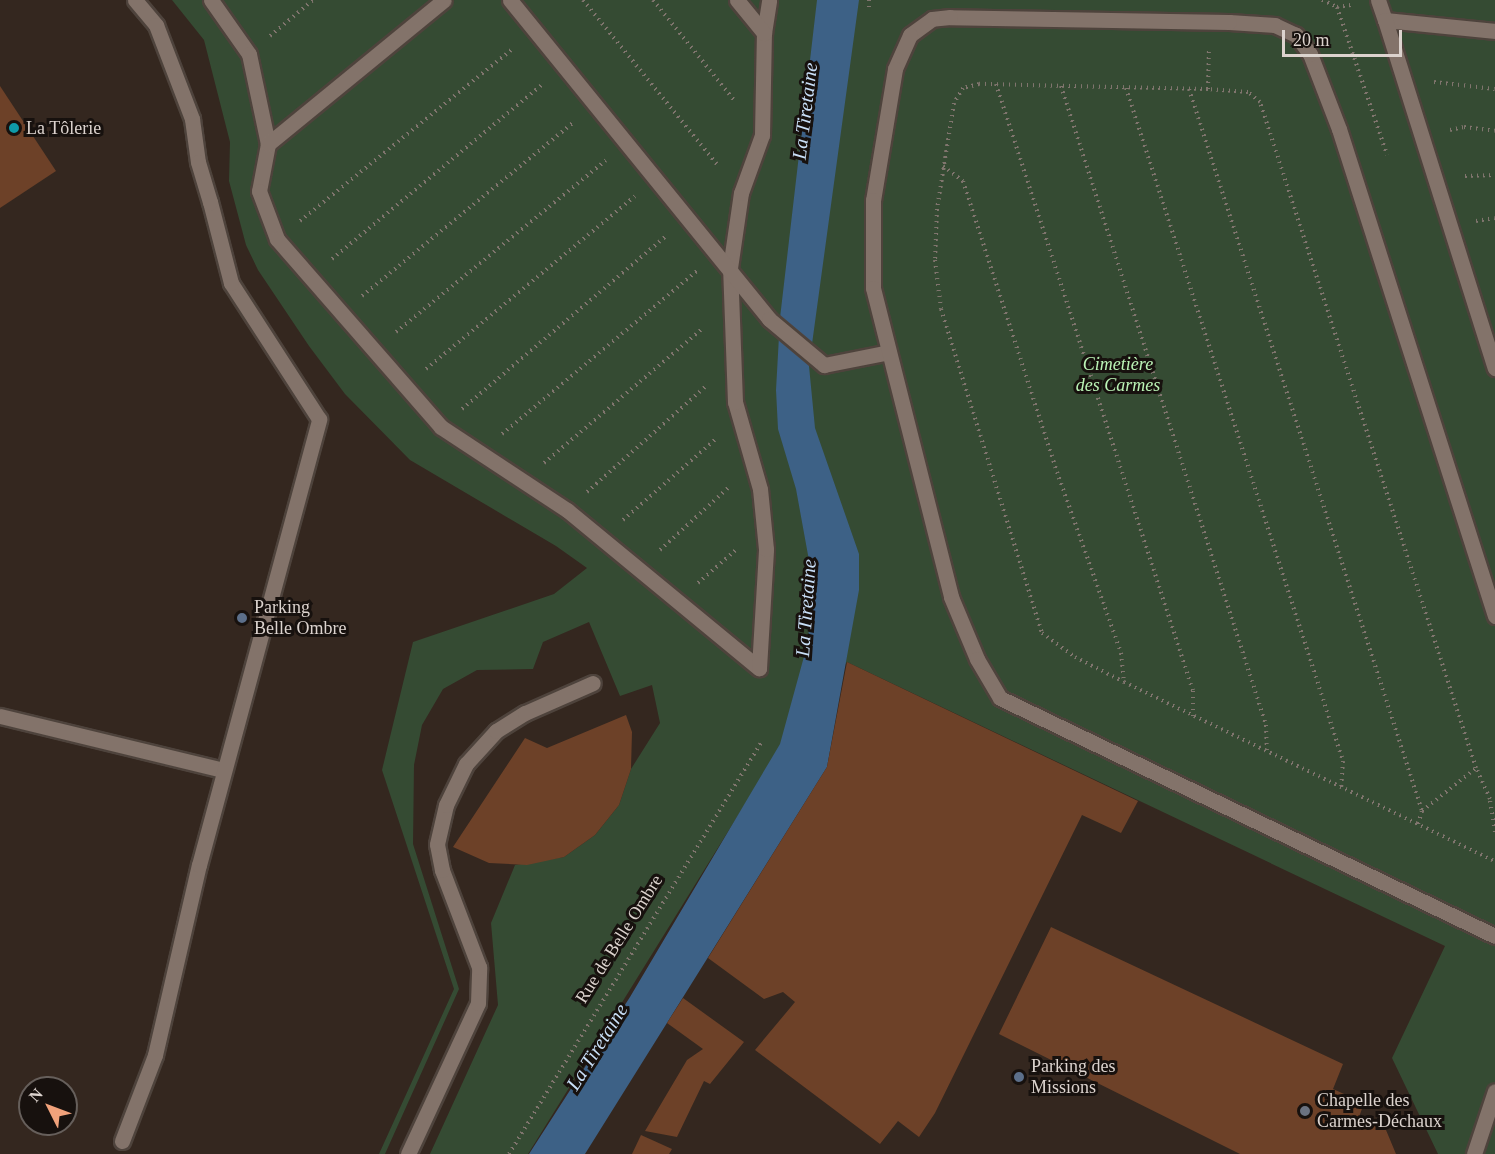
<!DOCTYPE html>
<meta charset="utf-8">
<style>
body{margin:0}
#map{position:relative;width:1495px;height:1154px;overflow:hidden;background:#34271f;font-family:Georgia,serif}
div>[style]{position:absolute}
.green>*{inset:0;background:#354b33}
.water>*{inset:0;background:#3d6186}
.building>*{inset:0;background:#6d4128}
.path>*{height:4px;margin-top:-2px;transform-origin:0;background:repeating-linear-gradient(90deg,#80756e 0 1.5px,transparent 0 6px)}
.roads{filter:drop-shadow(2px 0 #4e433c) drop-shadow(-2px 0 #4e433c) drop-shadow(0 2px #4e433c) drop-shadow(0 -2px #4e433c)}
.lane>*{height:15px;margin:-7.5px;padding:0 7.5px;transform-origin:7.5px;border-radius:7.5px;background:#83736a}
.street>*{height:15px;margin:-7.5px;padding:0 7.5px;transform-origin:7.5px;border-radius:7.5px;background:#83736a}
.dots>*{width:16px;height:16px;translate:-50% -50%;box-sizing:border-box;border:3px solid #17110e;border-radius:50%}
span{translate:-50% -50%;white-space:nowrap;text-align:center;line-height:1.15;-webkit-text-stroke:6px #17110e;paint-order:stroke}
.poi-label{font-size:18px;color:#dcd3ce}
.left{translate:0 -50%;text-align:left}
.park-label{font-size:18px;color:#bbf4b6;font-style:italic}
.street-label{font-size:18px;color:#dcd3ce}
.water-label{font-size:20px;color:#c9dff7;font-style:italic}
.north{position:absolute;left:18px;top:1076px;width:60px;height:60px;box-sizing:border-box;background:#17110e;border:2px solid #665f5b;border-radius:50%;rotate:312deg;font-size:16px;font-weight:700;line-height:24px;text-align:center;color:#dcd3ce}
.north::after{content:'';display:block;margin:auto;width:21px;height:27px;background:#f1a27b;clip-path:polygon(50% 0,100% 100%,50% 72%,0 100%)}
.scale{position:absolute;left:1282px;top:30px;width:120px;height:27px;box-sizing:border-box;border:3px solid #dcd3ce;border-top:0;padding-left:8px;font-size:18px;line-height:21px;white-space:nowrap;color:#dcd3ce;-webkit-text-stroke:4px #17110e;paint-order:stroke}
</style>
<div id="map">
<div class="green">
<i style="clip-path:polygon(172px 0,1495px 0,1495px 1154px,1438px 1154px,1392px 1058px,1445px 946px,847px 662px,773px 759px,528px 1154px,430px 1154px,498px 1005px,491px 923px,515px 865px,564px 857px,595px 835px,619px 805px,631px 769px,660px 723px,652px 685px,620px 696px,589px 622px,543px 642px,533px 669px,477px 670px,443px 689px,422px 725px,414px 765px,413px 844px,459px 989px,385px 1154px,379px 1154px,454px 989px,382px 770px,413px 642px,554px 594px,587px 568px,556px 546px,410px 460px,345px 394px,309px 346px,258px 270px,246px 245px,229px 181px,230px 142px,204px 40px)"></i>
</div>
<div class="water">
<i style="clip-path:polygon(817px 0,859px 0,809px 366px,815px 428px,859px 554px,859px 590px,827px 767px,585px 1154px,529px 1154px,630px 997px,780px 744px,808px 642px,812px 577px,796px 489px,778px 429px,776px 390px,780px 318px)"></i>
</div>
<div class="building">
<i style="clip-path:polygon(0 86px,56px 171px,0 208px)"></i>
<i style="clip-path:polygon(847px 662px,1138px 801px,1121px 833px,1082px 815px,935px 1113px,919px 1137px,898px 1121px,880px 1144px,755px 1050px,795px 1002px,783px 992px,764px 999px,708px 958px,827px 767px)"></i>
<i style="clip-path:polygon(626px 715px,632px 732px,631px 769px,619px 805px,595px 835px,564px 857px,527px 865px,489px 863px,453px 847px,525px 738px,547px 748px)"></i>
<i style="clip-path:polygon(1051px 927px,1343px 1064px,1333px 1089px,1364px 1103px,1358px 1120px,1386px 1130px,1396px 1154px,1240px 1154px,999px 1034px)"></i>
<i style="clip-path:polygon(683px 998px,744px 1042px,710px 1084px,704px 1081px,677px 1137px,645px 1131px,687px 1060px,703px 1049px,667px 1023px)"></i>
<i style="clip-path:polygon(641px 1135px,672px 1149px,669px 1154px,632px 1154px)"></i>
</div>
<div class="path">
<i style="left:583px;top:0;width:215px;rotate:50.8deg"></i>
<i style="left:653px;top:0;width:129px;rotate:51deg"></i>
<i style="left:869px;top:0;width:11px;rotate:90deg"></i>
<i style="left:1322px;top:0;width:17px;rotate:25deg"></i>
<i style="left:1337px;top:7px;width:156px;rotate:71.3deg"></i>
<i style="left:1337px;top:7px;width:14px;rotate:-8deg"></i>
<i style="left:270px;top:36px;width:56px;rotate:-39.9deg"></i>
<i style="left:1434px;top:82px;width:61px;rotate:6.5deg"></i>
<i style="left:996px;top:84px;width:638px;rotate:72.02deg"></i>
<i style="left:1193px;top:691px;width:25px;rotate:90deg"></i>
<i style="left:1061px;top:86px;width:671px;rotate:72.21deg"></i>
<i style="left:1266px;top:725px;width:27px;rotate:88deg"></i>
<i style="left:1126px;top:88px;width:707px;rotate:72.13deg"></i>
<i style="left:1343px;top:761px;width:26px;rotate:94deg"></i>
<i style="left:1189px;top:89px;width:759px;rotate:72.11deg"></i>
<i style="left:1422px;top:811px;width:14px;rotate:107deg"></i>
<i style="left:1208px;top:89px;width:41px;rotate:-88.6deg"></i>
<i style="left:1450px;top:130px;width:14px;rotate:-12deg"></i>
<i style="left:1464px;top:127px;width:31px;rotate:7deg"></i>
<i style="left:943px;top:166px;width:25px;rotate:37deg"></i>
<i style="left:963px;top:181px;width:306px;rotate:72.1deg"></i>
<i style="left:1057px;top:472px;width:192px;rotate:70.5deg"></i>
<i style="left:1121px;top:653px;width:29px;rotate:84deg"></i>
<i style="left:1465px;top:176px;width:30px;rotate:-2deg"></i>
<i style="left:300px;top:221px;width:275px;rotate:-39deg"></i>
<i style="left:1476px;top:221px;width:19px;rotate:-9deg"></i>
<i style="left:332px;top:259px;width:274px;rotate:-39.7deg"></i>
<i style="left:362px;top:296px;width:274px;rotate:-39.4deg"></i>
<i style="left:396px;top:332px;width:271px;rotate:-39.3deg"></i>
<i style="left:426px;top:369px;width:271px;rotate:-39.6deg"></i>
<i style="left:462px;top:409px;width:266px;rotate:-40.3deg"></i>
<i style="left:502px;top:434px;width:254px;rotate:-39.9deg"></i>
<i style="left:544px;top:463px;width:209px;rotate:-40.3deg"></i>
<i style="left:587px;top:492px;width:158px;rotate:-41.7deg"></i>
<i style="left:623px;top:520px;width:125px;rotate:-41.1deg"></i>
<i style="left:660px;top:550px;width:95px;rotate:-42.4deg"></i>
<i style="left:698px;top:583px;width:52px;rotate:-41.1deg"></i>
<i style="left:1422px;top:811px;width:69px;rotate:-38.5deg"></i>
<i style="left:1495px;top:832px;width:33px;rotate:-99deg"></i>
<i style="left:1490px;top:799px;width:34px;rotate:-114deg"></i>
<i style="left:1476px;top:768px;width:700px;rotate:-107.97deg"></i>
<i style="left:1260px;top:102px;width:16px;rotate:-140deg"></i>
<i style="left:1248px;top:92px;width:40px;rotate:-175.7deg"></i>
<i style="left:1208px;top:89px;width:229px;rotate:-178.7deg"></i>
<i style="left:979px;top:84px;width:16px;rotate:166deg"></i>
<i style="left:963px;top:88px;width:17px;rotate:121deg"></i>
<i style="left:954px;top:103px;width:107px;rotate:99.1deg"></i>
<i style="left:937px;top:209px;width:51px;rotate:92.2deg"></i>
<i style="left:935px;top:260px;width:49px;rotate:83deg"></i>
<i style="left:941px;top:309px;width:339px;rotate:72.7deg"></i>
<i style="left:1042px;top:633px;width:41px;rotate:36deg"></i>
<i style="left:1075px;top:657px;width:55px;rotate:27deg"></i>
<i style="left:1124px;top:682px;width:412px;rotate:25.8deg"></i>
<i style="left:509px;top:1154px;width:482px;rotate:-58.5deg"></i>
</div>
<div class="roads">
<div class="lane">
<i style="left:211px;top:0;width:66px;rotate:54.9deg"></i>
<i style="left:249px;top:54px;width:92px;rotate:78.1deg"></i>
<i style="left:268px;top:144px;width:48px;rotate:100.8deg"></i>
<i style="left:259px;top:191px;width:51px;rotate:69.4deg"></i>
<i style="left:277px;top:239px;width:249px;rotate:48.9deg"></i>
<i style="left:441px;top:427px;width:151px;rotate:33.4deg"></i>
<i style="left:567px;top:510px;width:249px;rotate:39.5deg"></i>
<i style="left:759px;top:668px;width:119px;rotate:-86.6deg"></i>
<i style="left:766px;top:549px;width:60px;rotate:-95.7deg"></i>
<i style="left:760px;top:489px;width:91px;rotate:-106deg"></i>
<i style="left:735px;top:402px;width:134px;rotate:-92.1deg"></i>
<i style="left:730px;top:268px;width:76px;rotate:-81.7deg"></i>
<i style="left:741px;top:193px;width:62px;rotate:-70.1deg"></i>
<i style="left:762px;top:135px;width:102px;rotate:-88.9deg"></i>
<i style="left:764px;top:33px;width:33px;rotate:-81deg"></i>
<i style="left:510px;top:0;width:411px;rotate:50.9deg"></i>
<i style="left:769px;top:319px;width:72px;rotate:39.9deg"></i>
<i style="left:824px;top:365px;width:66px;rotate:-11.3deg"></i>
<i style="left:737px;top:0;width:43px;rotate:50.7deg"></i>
<i style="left:1378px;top:0;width:21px;rotate:71deg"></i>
<i style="left:1385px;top:20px;width:111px;rotate:5.7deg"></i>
<i style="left:1385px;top:20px;width:365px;rotate:72.5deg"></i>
<i style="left:268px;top:144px;width:227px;rotate:-39.3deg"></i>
<i style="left:1495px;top:616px;width:511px;rotate:-107.76deg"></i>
<i style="left:1339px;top:129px;width:80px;rotate:-111.1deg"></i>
<i style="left:1310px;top:54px;width:24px;rotate:-126deg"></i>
<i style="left:1296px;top:35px;width:23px;rotate:-155deg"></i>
<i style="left:1275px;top:25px;width:46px;rotate:-176.3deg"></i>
<i style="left:1229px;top:22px;width:279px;rotate:-179deg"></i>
<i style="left:950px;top:17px;width:18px;rotate:174deg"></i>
<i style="left:932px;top:19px;width:27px;rotate:144deg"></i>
<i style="left:910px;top:35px;width:37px;rotate:114deg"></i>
<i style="left:895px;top:69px;width:133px;rotate:99.5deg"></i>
<i style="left:873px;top:200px;width:88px;rotate:90deg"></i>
<i style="left:873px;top:288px;width:319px;rotate:75.8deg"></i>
<i style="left:951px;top:597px;width:67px;rotate:67.2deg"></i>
<i style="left:977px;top:659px;width:45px;rotate:59.5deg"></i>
<i style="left:1000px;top:698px;width:549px;rotate:25.68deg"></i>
<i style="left:0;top:716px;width:230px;rotate:13.6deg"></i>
<i style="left:122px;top:1141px;width:92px;rotate:-69deg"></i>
<i style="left:155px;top:1055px;width:195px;rotate:-77deg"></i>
<i style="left:199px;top:865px;width:462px;rotate:-74.9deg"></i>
<i style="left:319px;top:419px;width:162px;rotate:-122.9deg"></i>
<i style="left:231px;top:283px;width:84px;rotate:-104.5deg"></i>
<i style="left:408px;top:1154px;width:166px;rotate:-65.1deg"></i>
<i style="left:478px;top:1003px;width:36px;rotate:-88deg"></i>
<i style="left:479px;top:967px;width:104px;rotate:-110.9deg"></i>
<i style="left:442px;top:870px;width:26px;rotate:-101deg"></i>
<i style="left:437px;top:844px;width:40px;rotate:-77deg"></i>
<i style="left:446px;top:805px;width:46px;rotate:-64deg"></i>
<i style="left:466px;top:764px;width:45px;rotate:-47.7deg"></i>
<i style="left:496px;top:731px;width:34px;rotate:-32deg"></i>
<i style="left:525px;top:713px;width:74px;rotate:-23.8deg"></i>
<i style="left:1474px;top:1154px;width:66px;rotate:-71.6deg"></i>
</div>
<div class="street">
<i style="left:135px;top:0;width:33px;rotate:50deg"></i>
<i style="left:156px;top:25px;width:101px;rotate:69deg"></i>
<i style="left:192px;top:119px;width:43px;rotate:82.1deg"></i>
<i style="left:198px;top:162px;width:42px;rotate:73.3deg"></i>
</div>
</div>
<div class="dots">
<i style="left:14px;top:128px;background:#0f9aa8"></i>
<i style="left:242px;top:618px;background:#5c6f8a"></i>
<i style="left:1019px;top:1077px;background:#5c6f8a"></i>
<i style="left:1305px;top:1111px;background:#6b7280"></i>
</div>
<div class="poi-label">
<span class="left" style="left:26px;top:128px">La Tôlerie</span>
<span class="left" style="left:254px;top:618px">Parking<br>Belle Ombre</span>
<span class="left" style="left:1031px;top:1077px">Parking des<br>Missions</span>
<span class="left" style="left:1317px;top:1111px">Chapelle des<br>Carmes-Déchaux</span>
</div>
<div class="park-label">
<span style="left:1118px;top:375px">Cimetière<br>des Carmes</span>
</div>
<div class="street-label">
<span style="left:619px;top:939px;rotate:-58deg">Rue de Belle Ombre</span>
</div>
<div class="water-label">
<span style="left:805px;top:111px;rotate:-83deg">La Tiretaine</span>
<span style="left:806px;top:608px;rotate:-86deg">La Tiretaine</span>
<span style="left:597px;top:1047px;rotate:-58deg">La Tiretaine</span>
</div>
<div class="north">N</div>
<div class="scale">20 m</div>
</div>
